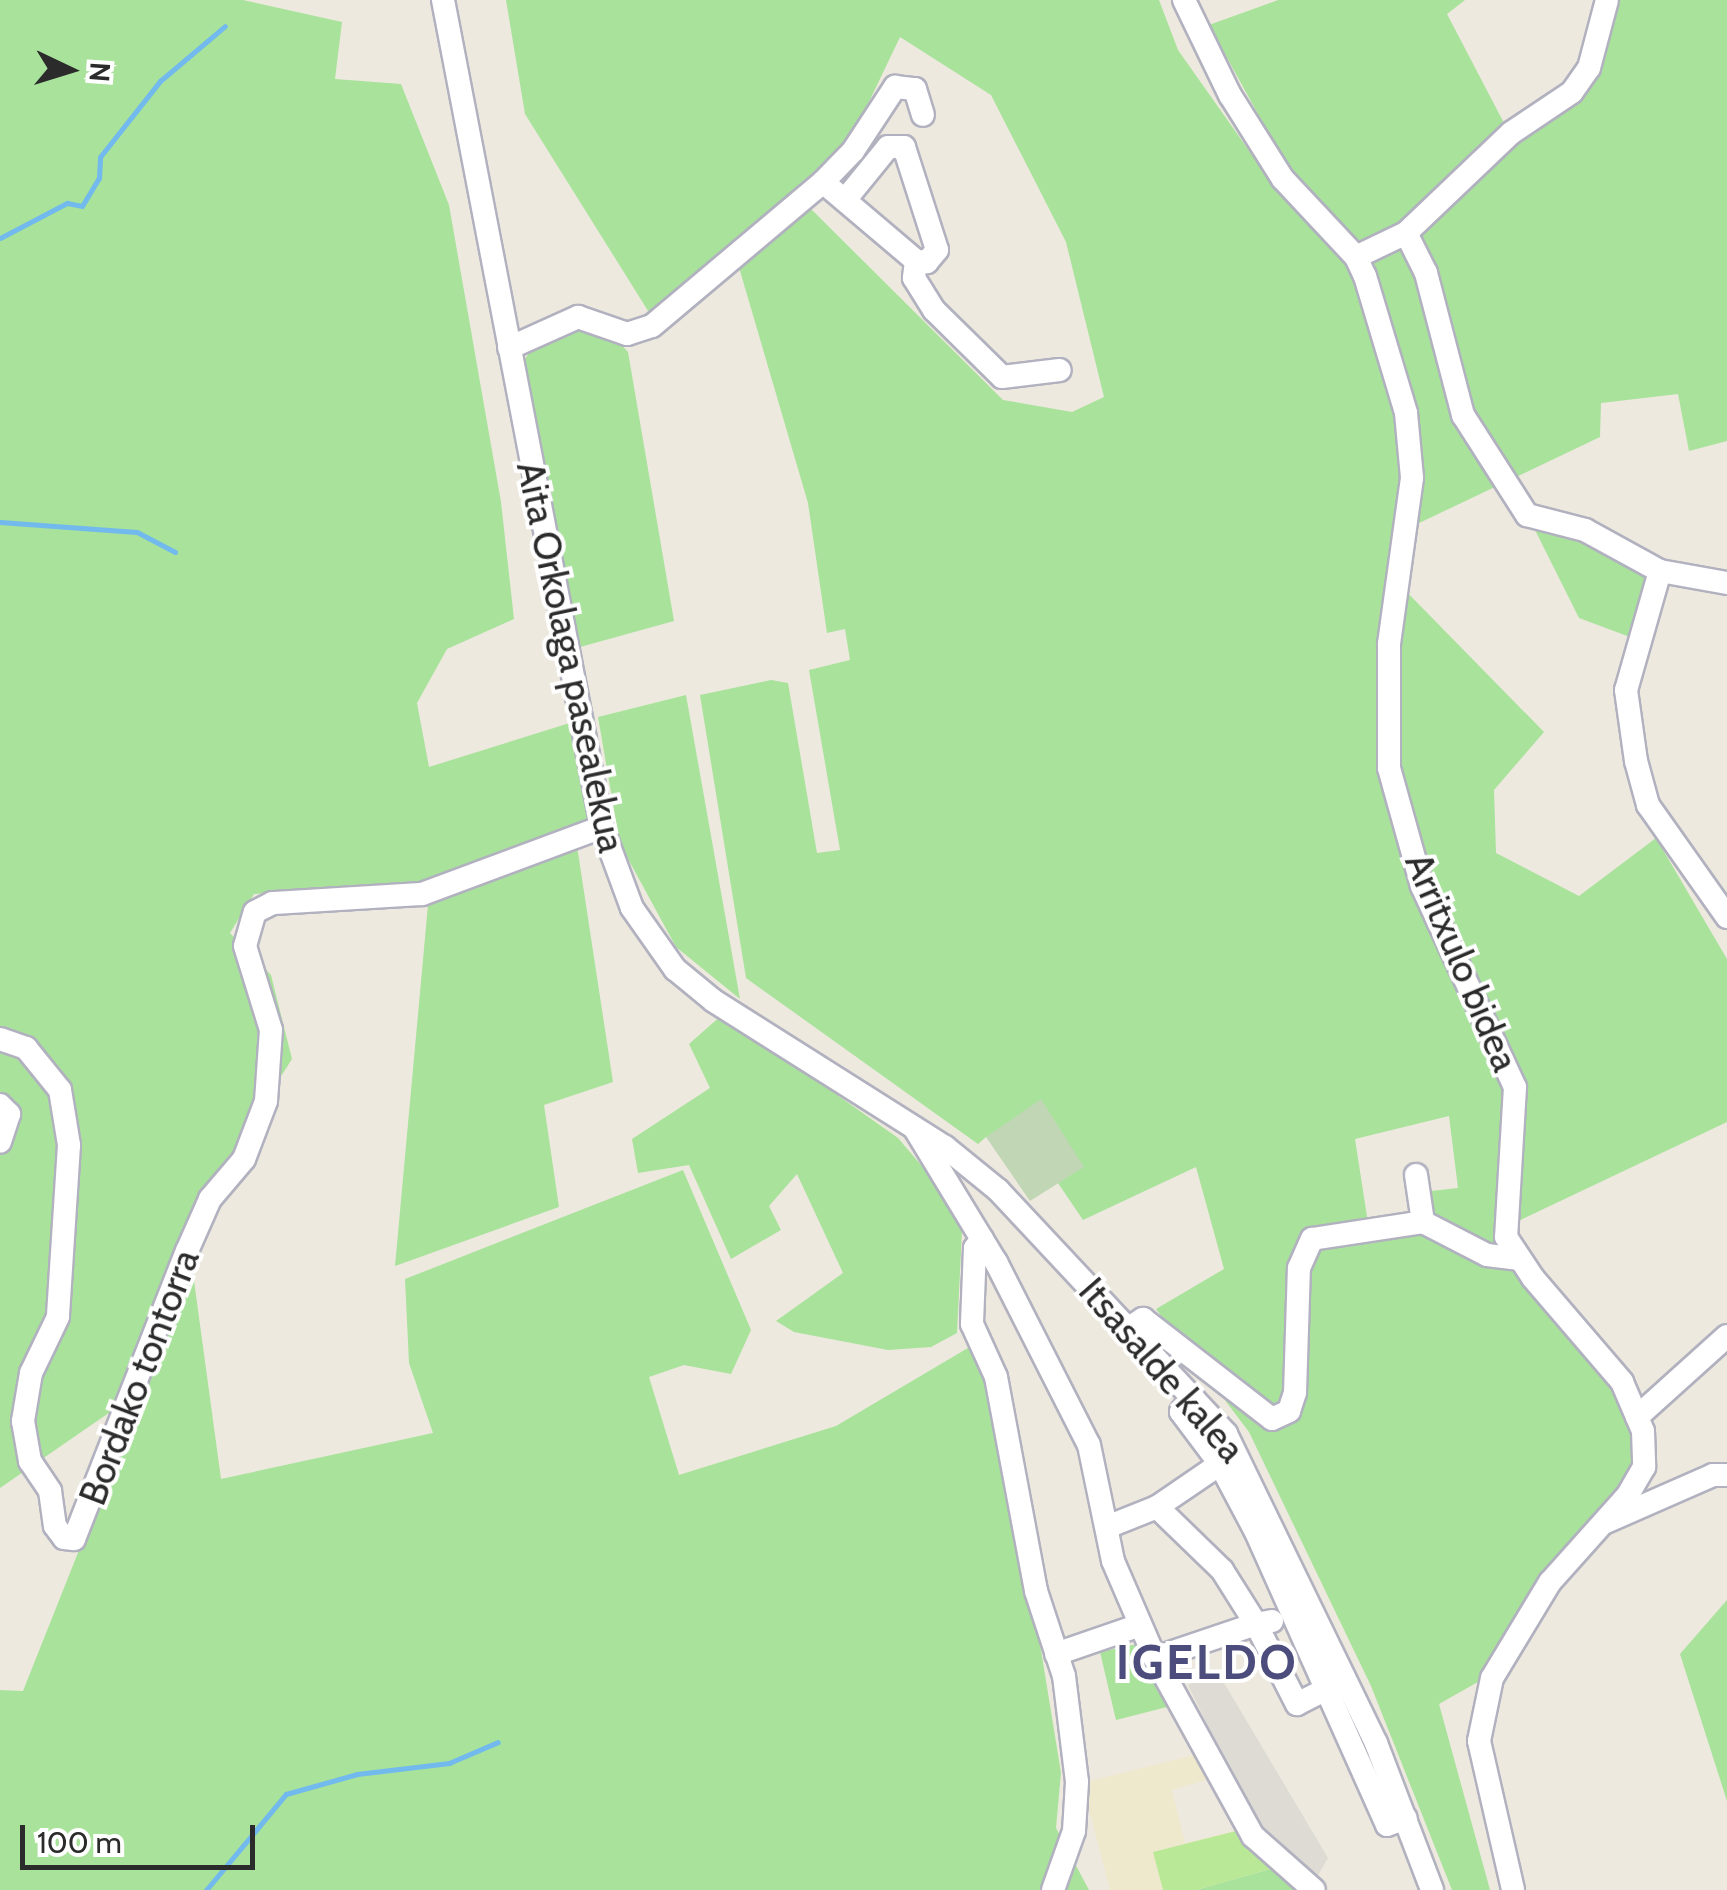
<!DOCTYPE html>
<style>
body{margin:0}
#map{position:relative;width:1727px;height:1890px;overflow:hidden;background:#ede9de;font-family:Cabin,sans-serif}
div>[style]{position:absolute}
.education>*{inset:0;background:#eee9cd}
.green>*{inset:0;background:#a8e29b}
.cemetery>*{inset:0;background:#c0d6b5}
.pitch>*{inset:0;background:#b9e997}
.plaza>*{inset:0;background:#dddbd4}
.stream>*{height:5px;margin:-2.5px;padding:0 2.5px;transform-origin:2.5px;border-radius:2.5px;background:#72b9ed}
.roads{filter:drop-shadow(2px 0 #b1b1bf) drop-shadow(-2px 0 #b1b1bf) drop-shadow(0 2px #b1b1bf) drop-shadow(0 -2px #b1b1bf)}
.minor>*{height:22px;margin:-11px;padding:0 11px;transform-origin:11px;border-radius:11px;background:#fff}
span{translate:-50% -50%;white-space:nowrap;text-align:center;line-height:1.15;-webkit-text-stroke:8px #fff;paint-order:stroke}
.street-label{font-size:38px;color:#2b2b2b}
.district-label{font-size:48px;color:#4c4d7c;font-weight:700;letter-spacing:2.5px}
.north{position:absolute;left:20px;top:20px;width:100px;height:100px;-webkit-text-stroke:8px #fff;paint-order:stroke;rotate:94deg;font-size:28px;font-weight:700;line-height:40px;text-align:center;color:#2b2b2b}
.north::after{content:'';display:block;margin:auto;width:35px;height:45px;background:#2b2b2b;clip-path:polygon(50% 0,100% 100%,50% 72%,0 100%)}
.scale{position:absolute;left:20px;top:1825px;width:235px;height:45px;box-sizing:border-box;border:5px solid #2b2b2b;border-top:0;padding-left:12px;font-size:30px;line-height:35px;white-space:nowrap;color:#2b2b2b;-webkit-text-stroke:8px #fff;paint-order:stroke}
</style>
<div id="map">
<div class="education">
<i style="clip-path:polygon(1194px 1755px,1209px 1779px,1172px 1790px,1185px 1843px,1240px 1830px,1270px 1869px,1196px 1890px,1110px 1890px,1082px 1783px)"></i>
</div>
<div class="green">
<i style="clip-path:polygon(0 0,243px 0,342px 22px,335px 79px,401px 84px,449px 205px,501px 502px,514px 619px,447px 649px,417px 703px,429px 767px,573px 722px,591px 816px,558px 838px,423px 885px,254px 894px,230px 933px,271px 975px,292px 1059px,205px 1196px,116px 1408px,0 1488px)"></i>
<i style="clip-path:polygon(evenodd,506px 0,1159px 0,1178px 50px,1276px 189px,1353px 270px,1587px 90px,1615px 0,1727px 0,1727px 441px,1689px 451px,1678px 394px,1601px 403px,1600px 437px,1396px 534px,1393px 578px,1544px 732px,1494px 790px,1496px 853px,1579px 896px,1656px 838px,1727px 959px,1727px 1122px,1514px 1223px,1545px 1304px,1617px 1386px,1635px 1431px,1634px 1463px,1485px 1678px,1439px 1704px,1490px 1890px,1452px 1890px,1371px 1686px,1249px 1432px,1156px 1309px,1224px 1269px,1196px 1167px,1083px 1220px,1058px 1183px,1083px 1166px,986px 1137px,978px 1144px,746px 978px,700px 695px,771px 680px,788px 683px,817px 853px,840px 850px,809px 670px,850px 660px,845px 629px,827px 633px,808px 503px,738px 264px,807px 205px,1003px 400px,1072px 412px,1104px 397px,1066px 242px,991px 95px,900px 37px,846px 150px,650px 314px,525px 114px,506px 0,1449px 1116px,1458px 1188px,1431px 1191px,1432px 1217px,1368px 1223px,1355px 1139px,1449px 1116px)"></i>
<i style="clip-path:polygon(1278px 0,1465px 0,1447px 14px,1505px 125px,1402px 223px,1356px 246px,1280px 154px,1209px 25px)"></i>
<i style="clip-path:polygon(573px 327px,615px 338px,628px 352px,674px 621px,580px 647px,521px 366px,533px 346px)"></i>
<i style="clip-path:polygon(1534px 528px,1586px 538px,1650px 574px,1630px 637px,1579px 618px)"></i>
<i style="clip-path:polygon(686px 695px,740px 999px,676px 947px,620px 844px,598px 717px)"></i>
<i style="clip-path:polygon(577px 846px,613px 1082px,544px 1105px,559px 1207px,395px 1266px,428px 905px)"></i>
<i style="clip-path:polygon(723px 1014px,898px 1138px,926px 1171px,962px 1231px,957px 1333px,931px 1347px,888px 1350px,794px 1332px,776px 1321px,843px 1273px,797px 1174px,769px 1206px,781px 1230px,731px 1259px,689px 1165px,638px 1173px,632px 1139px,710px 1088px,689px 1044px)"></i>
<i style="clip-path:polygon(683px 1170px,751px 1330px,731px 1374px,684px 1365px,649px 1377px,679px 1475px,836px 1426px,973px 1345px,993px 1408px,1039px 1638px,1061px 1773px,1056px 1828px,1089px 1890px,0 1890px,0 1690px,23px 1691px,192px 1266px,221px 1479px,433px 1433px,409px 1363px,405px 1279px)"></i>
<i style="clip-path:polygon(1727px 1600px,1727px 1801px,1680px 1654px)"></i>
<i style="clip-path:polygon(1137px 1644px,1167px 1707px,1116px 1720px,1100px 1652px)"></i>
<i style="clip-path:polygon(1270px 1869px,1301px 1890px,1196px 1890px)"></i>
</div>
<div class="cemetery">
<i style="clip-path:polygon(1041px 1099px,1084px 1167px,1030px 1201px,986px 1137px)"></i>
</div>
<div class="pitch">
<i style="clip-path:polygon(1240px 1830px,1270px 1869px,1196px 1890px,1163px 1890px,1153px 1852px)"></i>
</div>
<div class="plaza">
<i style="clip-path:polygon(1217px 1671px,1328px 1858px,1317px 1877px,1260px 1833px,1188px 1685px)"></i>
</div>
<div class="stream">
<i style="left:0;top:238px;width:76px;rotate:-27.6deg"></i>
<i style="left:67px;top:203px;width:15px;rotate:11deg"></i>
<i style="left:82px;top:206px;width:33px;rotate:-59deg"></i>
<i style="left:99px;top:178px;width:21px;rotate:-87deg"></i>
<i style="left:100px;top:157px;width:97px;rotate:-51.7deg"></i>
<i style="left:160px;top:81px;width:85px;rotate:-40.2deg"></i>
<i style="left:0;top:522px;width:137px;rotate:4.2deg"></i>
<i style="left:137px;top:532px;width:43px;rotate:27.8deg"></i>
<i style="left:206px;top:1890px;width:125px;rotate:-50.2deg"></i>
<i style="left:286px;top:1794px;width:74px;rotate:-15.7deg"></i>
<i style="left:357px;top:1774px;width:93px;rotate:-6.8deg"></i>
<i style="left:449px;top:1763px;width:53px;rotate:-23.2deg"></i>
</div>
<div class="roads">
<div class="minor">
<i style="left:443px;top:0;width:842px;rotate:79.12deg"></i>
<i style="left:602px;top:827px;width:86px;rotate:69.7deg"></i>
<i style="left:632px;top:908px;width:75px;rotate:54.8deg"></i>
<i style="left:675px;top:969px;width:50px;rotate:39.4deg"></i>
<i style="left:714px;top:1001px;width:273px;rotate:32.3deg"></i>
<i style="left:945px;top:1147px;width:68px;rotate:39.1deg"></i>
<i style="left:998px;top:1190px;width:334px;rotate:46.9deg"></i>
<i style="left:1226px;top:1434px;width:343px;rotate:64.1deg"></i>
<i style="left:1376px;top:1743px;width:157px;rotate:69.1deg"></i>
<i style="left:1184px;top:0;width:106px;rotate:64.2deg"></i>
<i style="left:1230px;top:95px;width:99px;rotate:57.8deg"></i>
<i style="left:1283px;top:179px;width:107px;rotate:46.9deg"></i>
<i style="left:1356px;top:257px;width:21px;rotate:65deg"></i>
<i style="left:1365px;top:276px;width:143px;rotate:73.3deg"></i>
<i style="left:1406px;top:413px;width:65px;rotate:84.7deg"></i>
<i style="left:1412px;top:478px;width:168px;rotate:97.9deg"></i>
<i style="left:1389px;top:644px;width:124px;rotate:90deg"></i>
<i style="left:1389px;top:768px;width:123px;rotate:74.4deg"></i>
<i style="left:1422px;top:886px;width:221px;rotate:65.2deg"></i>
<i style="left:1515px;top:1087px;width:150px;rotate:93.4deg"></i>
<i style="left:1506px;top:1237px;width:49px;rotate:56.6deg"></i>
<i style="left:1533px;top:1278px;width:137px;rotate:49.4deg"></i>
<i style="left:1622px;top:1382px;width:53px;rotate:66.8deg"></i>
<i style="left:1643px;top:1431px;width:36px;rotate:88deg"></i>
<i style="left:1644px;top:1467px;width:34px;rotate:120deg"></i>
<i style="left:1627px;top:1496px;width:115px;rotate:131.8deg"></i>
<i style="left:1550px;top:1582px;width:112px;rotate:121.1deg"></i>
<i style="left:1492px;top:1678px;width:64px;rotate:101.7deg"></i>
<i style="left:1479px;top:1741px;width:153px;rotate:77.1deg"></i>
<i style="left:823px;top:182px;width:122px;rotate:40.3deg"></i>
<i style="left:916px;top:261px;width:17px;rotate:97deg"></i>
<i style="left:914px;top:278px;width:38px;rotate:58deg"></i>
<i style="left:934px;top:310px;width:95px;rotate:44.6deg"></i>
<i style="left:1002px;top:377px;width:58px;rotate:-6.9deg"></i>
<i style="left:845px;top:200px;width:68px;rotate:-50.9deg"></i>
<i style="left:888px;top:147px;width:16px"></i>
<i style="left:904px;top:147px;width:108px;rotate:72.2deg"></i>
<i style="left:937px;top:250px;width:16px;rotate:130deg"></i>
<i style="left:927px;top:262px;width:11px;rotate:-175deg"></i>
<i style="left:1406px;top:233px;width:45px;rotate:63.4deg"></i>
<i style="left:1426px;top:273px;width:147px;rotate:75.4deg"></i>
<i style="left:1463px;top:415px;width:119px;rotate:57.4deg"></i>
<i style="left:1527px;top:515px;width:60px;rotate:14.5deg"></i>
<i style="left:1585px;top:530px;width:85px;rotate:28.7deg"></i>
<i style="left:1660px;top:571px;width:68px;rotate:10.2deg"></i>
<i style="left:1356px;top:257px;width:55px;rotate:-25.6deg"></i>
<i style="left:1406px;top:233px;width:145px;rotate:-43.6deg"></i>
<i style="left:1511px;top:133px;width:73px;rotate:-33.9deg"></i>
<i style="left:1572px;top:92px;width:29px;rotate:-55deg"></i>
<i style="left:1589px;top:68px;width:70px;rotate:-75.2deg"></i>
<i style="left:509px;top:348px;width:76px;rotate:-24.2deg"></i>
<i style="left:578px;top:317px;width:52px;rotate:19.1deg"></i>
<i style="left:627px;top:334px;width:26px;rotate:-18deg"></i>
<i style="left:652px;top:326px;width:224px;rotate:-40.1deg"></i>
<i style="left:823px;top:182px;width:43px;rotate:-45.9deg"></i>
<i style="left:853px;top:151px;width:77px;rotate:-56.7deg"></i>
<i style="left:895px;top:87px;width:20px;rotate:6deg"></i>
<i style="left:915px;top:89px;width:27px;rotate:73deg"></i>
<i style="left:1660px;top:571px;width:124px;rotate:105.9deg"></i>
<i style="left:1626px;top:690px;width:72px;rotate:82deg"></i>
<i style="left:1636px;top:761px;width:46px;rotate:74.7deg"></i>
<i style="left:1648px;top:805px;width:137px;rotate:54.8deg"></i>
<i style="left:0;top:1039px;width:28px;rotate:19deg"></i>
<i style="left:26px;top:1048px;width:54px;rotate:51deg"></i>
<i style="left:60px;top:1090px;width:56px;rotate:80.7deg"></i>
<i style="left:69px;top:1145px;width:172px;rotate:93.7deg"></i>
<i style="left:58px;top:1317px;width:62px;rotate:115.7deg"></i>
<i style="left:31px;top:1373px;width:49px;rotate:99.5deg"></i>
<i style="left:23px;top:1421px;width:41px;rotate:80.1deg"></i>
<i style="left:30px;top:1461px;width:36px;rotate:56deg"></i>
<i style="left:50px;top:1491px;width:35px;rotate:82deg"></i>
<i style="left:55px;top:1526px;width:15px;rotate:53deg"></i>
<i style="left:64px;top:1538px;width:10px;rotate:6deg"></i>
<i style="left:74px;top:1539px;width:309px;rotate:-68.6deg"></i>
<i style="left:187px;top:1251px;width:57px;rotate:-66.1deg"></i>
<i style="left:210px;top:1199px;width:52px;rotate:-49.6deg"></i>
<i style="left:244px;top:1159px;width:62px;rotate:-69.2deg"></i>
<i style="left:266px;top:1101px;width:71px;rotate:-86deg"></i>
<i style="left:271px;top:1030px;width:88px;rotate:-107.2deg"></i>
<i style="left:245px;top:946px;width:35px;rotate:-74deg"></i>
<i style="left:255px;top:912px;width:20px;rotate:-27deg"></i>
<i style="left:273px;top:903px;width:149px;rotate:-3.5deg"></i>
<i style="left:422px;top:894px;width:192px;rotate:-20.4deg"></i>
<i style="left:0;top:1105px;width:13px;rotate:45deg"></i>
<i style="left:9px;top:1114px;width:29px;rotate:108deg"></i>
<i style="left:915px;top:1129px;width:156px;rotate:58.7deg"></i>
<i style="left:996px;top:1262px;width:205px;rotate:63.1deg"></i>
<i style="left:1089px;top:1445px;width:118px;rotate:78.3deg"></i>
<i style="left:1113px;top:1561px;width:106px;rotate:66.6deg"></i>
<i style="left:1155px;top:1658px;width:203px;rotate:61.2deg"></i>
<i style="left:1253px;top:1836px;width:81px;rotate:41.5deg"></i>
<i style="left:1416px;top:1175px;width:48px;rotate:81.5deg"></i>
<i style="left:982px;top:1239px;width:11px;rotate:128deg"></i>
<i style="left:975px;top:1248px;width:76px;rotate:92.3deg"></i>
<i style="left:972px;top:1324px;width:58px;rotate:65.6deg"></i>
<i style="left:996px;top:1377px;width:218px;rotate:79.4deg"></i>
<i style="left:1036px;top:1591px;width:89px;rotate:71.8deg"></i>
<i style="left:1064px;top:1676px;width:107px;rotate:83deg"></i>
<i style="left:1077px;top:1782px;width:49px;rotate:93.5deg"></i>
<i style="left:1074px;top:1831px;width:63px;rotate:109.6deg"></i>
<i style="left:1129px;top:1328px;width:17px;rotate:-33deg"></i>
<i style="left:1143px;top:1319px;width:163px;rotate:37.8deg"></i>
<i style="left:1272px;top:1419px;width:19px;rotate:-25deg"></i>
<i style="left:1289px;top:1411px;width:19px;rotate:-72deg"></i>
<i style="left:1295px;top:1393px;width:125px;rotate:-88.2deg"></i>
<i style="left:1299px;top:1268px;width:32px;rotate:-66deg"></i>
<i style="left:1312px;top:1239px;width:112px;rotate:-8.7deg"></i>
<i style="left:1423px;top:1222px;width:72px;rotate:27.3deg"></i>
<i style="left:1487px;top:1255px;width:31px;rotate:7deg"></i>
<i style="left:1193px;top:1397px;width:19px;rotate:129deg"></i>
<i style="left:1181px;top:1412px;width:65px;rotate:53.1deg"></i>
<i style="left:1220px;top:1464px;width:77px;rotate:62.1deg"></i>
<i style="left:1256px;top:1532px;width:321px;rotate:65.9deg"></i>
<i style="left:1387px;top:1825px;width:20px;rotate:-20deg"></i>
<i style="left:1637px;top:1417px;width:121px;rotate:-42deg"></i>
<i style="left:1157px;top:1507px;width:76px;rotate:-34.3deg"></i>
<i style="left:1606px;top:1522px;width:117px;rotate:-23.7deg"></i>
<i style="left:1713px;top:1475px;width:14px"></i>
<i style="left:1107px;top:1527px;width:54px;rotate:-21.8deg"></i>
<i style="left:1157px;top:1507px;width:91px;rotate:44.1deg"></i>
<i style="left:1222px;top:1570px;width:64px;rotate:57.8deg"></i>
<i style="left:1256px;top:1624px;width:107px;rotate:161.4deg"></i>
<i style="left:1272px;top:1621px;width:16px;rotate:169deg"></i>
<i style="left:1256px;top:1624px;width:90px;rotate:62.9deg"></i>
<i style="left:1297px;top:1704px;width:31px;rotate:-27deg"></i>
<i style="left:1056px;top:1654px;width:89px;rotate:-19deg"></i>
</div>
</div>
<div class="street-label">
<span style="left:571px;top:657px;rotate:78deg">Aita Orkolaga pasealekua</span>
<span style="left:1462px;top:962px;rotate:67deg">Arritxulo bidea</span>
<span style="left:1162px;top:1370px;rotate:49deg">Itsasalde kalea</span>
<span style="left:139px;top:1377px;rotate:-69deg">Bordako tontorra</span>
</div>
<div class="district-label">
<span style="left:1207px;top:1663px">IGELDO</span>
</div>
<div class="north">N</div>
<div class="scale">100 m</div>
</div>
